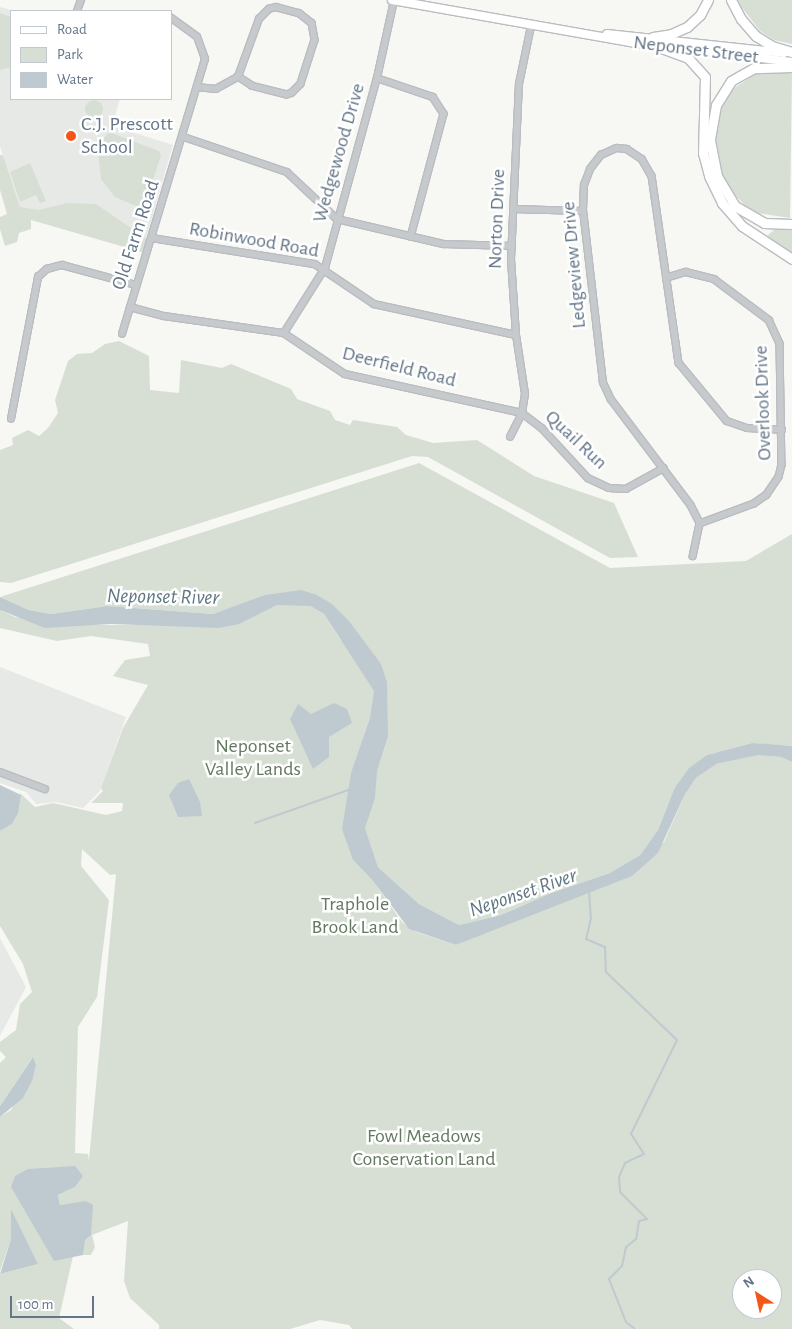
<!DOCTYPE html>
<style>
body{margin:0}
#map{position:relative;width:792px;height:1329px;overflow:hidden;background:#f7f7f3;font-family:"Alegreya Sans",sans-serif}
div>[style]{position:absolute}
.built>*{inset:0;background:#e7e9e7}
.green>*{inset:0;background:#d7dfd4}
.round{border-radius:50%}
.water>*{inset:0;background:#bfcad0}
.stream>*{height:2px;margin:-1px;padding:0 1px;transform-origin:1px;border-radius:1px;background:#bfcad0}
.river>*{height:10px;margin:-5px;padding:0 5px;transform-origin:5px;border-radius:5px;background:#bfcad0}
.roads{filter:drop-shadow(1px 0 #b9bdc1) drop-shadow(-1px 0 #b9bdc1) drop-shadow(0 1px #b9bdc1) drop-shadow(0 -1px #b9bdc1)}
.minor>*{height:5.5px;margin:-2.75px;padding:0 2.75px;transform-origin:2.75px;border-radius:2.75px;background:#c6cacd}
.major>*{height:8px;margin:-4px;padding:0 4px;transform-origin:4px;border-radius:4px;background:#fff}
.highway>*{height:9px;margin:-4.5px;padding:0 4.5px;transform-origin:4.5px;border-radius:4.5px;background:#fff}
.dots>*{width:14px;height:14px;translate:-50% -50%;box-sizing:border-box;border:2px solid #fff;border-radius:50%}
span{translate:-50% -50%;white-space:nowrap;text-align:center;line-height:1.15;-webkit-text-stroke:5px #fff;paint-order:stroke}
.street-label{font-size:20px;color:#637587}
.poi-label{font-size:20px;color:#637587}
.left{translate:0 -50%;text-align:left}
.park-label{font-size:20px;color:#63795f}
.water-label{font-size:21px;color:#5f7783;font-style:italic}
.legend{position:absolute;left:10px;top:10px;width:162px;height:90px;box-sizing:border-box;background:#fff;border:1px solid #c1c8cf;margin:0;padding:6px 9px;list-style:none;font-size:15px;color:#637587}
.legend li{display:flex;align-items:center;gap:10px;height:25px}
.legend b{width:25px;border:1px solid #c1c8cf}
.north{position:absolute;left:732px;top:1269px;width:50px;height:50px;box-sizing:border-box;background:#fff;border:1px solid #c1c8cf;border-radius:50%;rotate:325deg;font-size:14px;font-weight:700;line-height:20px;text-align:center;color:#637587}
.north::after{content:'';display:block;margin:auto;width:18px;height:22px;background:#f35617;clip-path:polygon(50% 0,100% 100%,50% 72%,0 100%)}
.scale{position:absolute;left:10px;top:1296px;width:84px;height:22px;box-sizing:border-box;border:2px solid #637587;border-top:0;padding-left:6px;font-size:15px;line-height:18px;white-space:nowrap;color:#637587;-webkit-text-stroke:4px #fff;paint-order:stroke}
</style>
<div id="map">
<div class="built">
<i style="clip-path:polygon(0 7px,14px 11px,11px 11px,11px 99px,120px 99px,112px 126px,173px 145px,142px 252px,66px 230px,20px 207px,0 146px)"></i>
<i style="clip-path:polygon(0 667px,126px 717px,100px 791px,83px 808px,56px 802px,36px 804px,26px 792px,0 783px)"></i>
<i style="clip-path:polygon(0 938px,26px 987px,0 1036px)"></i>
</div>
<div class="green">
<i style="clip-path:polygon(736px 0,792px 0,792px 44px,774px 40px,760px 31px)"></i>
<i style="clip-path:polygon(0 13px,11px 17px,11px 67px,0 70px)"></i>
<i style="clip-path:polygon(759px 72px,792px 72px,790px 218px,751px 212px,736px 196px,720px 171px,715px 144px,717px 119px,725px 94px)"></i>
<i class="round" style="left:85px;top:100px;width:18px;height:18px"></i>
<i style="clip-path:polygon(109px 132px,159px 151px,161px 156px,143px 209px,115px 197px,101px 179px,98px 153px,103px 139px)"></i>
<i style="clip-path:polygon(0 155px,3px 155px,20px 207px,39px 210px,67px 203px,96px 204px,147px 239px,142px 252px,31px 220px,31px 229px,19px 233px,17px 242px,5px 246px,0 229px,0 217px,7px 214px,0 190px)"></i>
<i style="clip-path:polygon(30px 163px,46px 201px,40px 203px,36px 195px,20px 202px,10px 172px)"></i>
<i style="clip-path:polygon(792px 226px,792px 253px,767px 236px,774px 230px)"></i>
<i style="clip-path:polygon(119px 341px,149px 356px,150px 390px,179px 393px,181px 360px,222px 368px,231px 364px,291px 389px,297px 399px,330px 411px,335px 420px,350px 425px,353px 420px,397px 427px,406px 435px,433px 443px,477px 440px,534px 476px,614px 503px,638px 557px,610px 558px,428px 457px,412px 456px,11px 583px,0 582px,0 450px,13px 445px,12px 438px,28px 430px,39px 436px,48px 428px,58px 413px,55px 400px,68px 361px,77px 354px,92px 353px,105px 344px)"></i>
<i style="clip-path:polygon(evenodd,419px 463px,610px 568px,746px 561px,792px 534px,792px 746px,752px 743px,707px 755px,674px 789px,658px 830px,640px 855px,610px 873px,551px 893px,501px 915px,459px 925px,419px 904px,378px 867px,365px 829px,353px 860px,373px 881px,402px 922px,416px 932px,456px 945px,564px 900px,664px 842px,684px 796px,696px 778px,727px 757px,745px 750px,754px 755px,781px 757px,792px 762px,792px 1329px,352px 1329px,349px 1325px,320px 1320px,290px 1329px,159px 1329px,159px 1325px,130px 1298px,124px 1281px,128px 1221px,92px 1235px,95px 1247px,91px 1255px,83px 1255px,85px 1202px,60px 1205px,58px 1195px,75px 1187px,28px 1169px,54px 1260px,73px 1256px,59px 1318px,74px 1329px,0 1329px,0 1274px,38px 1264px,11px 1211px,11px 1239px,0 1271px,0 1117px,11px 1110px,36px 1065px,32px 1058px,0 1106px,0 1063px,6px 1057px,0 1051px,0 1042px,16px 1030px,20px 1004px,32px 992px,23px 964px,0 926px,0 831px,12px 824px,21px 795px,19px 792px,35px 807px,53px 803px,106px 815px,122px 811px,123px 803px,91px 803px,103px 791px,101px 788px,123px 728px,148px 685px,113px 676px,125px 660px,150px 656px,148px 644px,91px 636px,57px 641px,0 628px,0 610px,15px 617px,80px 625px,165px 625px,258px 612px,277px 605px,293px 604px,310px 606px,324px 614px,341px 641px,332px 604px,245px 603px,213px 614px,107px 606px,51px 614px,29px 610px,0 597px,419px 463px,82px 849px,110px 875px,116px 874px,89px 1160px,88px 1154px,75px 1153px,78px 1027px,97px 997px,109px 900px,81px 866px,82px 849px,419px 463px,742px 1279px,772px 1279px,772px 1309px,742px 1309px,742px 1279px)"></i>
</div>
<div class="water">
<i style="clip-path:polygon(301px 590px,317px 595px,332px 604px,349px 621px,381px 664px,387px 682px,388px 736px,377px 771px,375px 798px,365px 828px,378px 867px,419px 904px,459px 925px,501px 915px,551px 893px,610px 873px,640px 855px,658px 830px,674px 789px,689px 768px,707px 755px,752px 743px,769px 744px,792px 746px,792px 762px,781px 757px,754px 755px,745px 750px,727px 757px,696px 778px,684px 796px,658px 853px,632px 876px,456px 945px,409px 929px,373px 881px,353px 860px,342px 829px,351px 773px,370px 718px,374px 691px,324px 614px,310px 606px,277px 605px,239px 624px,219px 628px,111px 624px,45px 628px,0 610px,0 597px,29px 610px,51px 614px,107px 606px,213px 614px,265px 595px)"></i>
<i style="clip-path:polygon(334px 703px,347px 709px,352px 723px,329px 737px,329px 757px,313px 769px,290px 719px,298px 704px,311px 714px)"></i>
<i style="clip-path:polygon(189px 779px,200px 802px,202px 816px,178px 817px,169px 795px,178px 783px)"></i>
<i style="clip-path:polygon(0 785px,21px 795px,18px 813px,12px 824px,0 831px)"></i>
<i style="clip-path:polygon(33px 1057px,36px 1065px,32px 1081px,23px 1098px,0 1117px,0 1106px)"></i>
<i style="clip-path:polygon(75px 1166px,83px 1176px,75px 1187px,58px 1195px,60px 1205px,86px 1201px,93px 1205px,91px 1235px,85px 1240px,83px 1255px,54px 1261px,11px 1187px,15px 1176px,28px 1169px)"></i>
<i style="clip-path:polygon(11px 1209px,38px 1264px,0 1274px,11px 1239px)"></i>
</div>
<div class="stream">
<i style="left:255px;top:823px;width:102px;rotate:-19.5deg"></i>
<i style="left:589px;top:891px;width:27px;rotate:86deg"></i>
<i style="left:591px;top:918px;width:22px;rotate:103deg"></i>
<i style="left:586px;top:939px;width:21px;rotate:23deg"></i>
<i style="left:605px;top:947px;width:25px;rotate:88deg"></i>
<i style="left:606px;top:972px;width:98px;rotate:43.8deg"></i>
<i style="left:677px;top:1040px;width:105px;rotate:116.1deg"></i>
<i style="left:631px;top:1134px;width:24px;rotate:57deg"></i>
<i style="left:644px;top:1154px;width:21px;rotate:155deg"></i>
<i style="left:625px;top:1163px;width:15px;rotate:113deg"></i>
<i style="left:619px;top:1177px;width:15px;rotate:86deg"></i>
<i style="left:620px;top:1192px;width:38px;rotate:45deg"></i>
<i style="left:647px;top:1219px;width:8px;rotate:166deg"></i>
<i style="left:639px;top:1221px;width:18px;rotate:99deg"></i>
<i style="left:636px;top:1239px;width:13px;rotate:141deg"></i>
<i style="left:626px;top:1247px;width:19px;rotate:102deg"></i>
<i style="left:622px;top:1266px;width:18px;rotate:135deg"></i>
<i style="left:609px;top:1279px;width:46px;rotate:68.4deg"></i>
<i style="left:626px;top:1322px;width:11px;rotate:38deg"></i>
</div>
<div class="river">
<i style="left:719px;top:758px;width:44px;rotate:-11.8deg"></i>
</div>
<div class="roads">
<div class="minor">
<i style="left:77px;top:11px;width:12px;rotate:-70deg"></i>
<i style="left:377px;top:78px;width:59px;rotate:18.7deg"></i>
<i style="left:433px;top:97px;width:20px;rotate:57deg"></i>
<i style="left:444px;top:114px;width:127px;rotate:105deg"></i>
<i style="left:197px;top:87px;width:19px;rotate:6deg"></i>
<i style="left:216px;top:89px;width:25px;rotate:-29deg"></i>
<i style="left:238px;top:77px;width:62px;rotate:-70.1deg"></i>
<i style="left:259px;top:19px;width:14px;rotate:-45deg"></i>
<i style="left:269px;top:9px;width:7px;rotate:-16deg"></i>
<i style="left:276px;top:7px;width:24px;rotate:15deg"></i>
<i style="left:299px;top:13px;width:16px;rotate:38deg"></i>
<i style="left:312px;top:23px;width:17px;rotate:80deg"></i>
<i style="left:315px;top:40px;width:46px;rotate:107.7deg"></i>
<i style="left:301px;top:84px;width:13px;rotate:135deg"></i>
<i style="left:292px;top:93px;width:5px;rotate:158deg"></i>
<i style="left:287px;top:95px;width:36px;rotate:-166deg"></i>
<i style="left:252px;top:86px;width:17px;rotate:-147deg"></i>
<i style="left:184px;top:137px;width:109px;rotate:18.8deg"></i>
<i style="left:287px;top:172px;width:69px;rotate:43.2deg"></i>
<i style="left:337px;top:219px;width:110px;rotate:13.2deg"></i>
<i style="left:444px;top:244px;width:68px;rotate:1.7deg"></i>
<i style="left:513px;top:209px;width:70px;rotate:1.6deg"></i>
<i style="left:152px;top:238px;width:165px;rotate:9.1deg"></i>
<i style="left:315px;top:264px;width:71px;rotate:34.1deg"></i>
<i style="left:374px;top:304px;width:145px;rotate:12.3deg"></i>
<i style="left:666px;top:278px;width:21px;rotate:-17deg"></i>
<i style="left:686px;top:272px;width:29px;rotate:14deg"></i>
<i style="left:714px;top:279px;width:69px;rotate:36.7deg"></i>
<i style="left:769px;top:320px;width:26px;rotate:65deg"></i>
<i style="left:780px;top:344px;width:121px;rotate:89.1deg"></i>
<i style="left:782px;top:465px;width:12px;rotate:104deg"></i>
<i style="left:779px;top:477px;width:22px;rotate:124deg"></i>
<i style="left:767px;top:495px;width:16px;rotate:145deg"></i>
<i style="left:754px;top:504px;width:58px;rotate:159.7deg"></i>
<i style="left:700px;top:524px;width:33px;rotate:102deg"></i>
<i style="left:130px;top:307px;width:35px;rotate:15deg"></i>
<i style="left:164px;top:316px;width:121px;rotate:8.1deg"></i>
<i style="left:284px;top:333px;width:73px;rotate:33.9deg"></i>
<i style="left:345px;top:374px;width:181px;rotate:12.4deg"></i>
<i style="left:522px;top:413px;width:25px;rotate:37deg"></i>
<i style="left:542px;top:428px;width:68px;rotate:47.4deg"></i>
<i style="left:588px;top:478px;width:23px;rotate:25deg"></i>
<i style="left:609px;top:488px;width:17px;rotate:3deg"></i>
<i style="left:626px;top:489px;width:43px;rotate:-28.9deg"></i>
<i style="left:284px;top:333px;width:77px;rotate:-57.8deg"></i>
<i style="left:325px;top:268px;width:197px;rotate:-74.7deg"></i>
<i style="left:377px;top:78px;width:79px;rotate:-77.6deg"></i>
<i style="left:122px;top:334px;width:287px;rotate:-73.2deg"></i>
<i style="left:205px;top:59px;width:23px;rotate:-110deg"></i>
<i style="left:197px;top:37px;width:32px;rotate:-144deg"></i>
<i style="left:11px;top:419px;width:145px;rotate:-79.2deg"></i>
<i style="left:38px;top:277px;width:12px;rotate:-42deg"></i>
<i style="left:47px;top:269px;width:16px;rotate:-15deg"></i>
<i style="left:62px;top:265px;width:77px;rotate:15.1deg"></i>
<i style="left:510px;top:437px;width:27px;rotate:-63deg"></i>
<i style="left:522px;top:413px;width:19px;rotate:-81deg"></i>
<i style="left:525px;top:394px;width:60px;rotate:-98.7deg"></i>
<i style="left:516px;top:335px;width:76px;rotate:-93.8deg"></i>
<i style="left:511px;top:259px;width:175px;rotate:-87.4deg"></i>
<i style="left:519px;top:84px;width:59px;rotate:-78.3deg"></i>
<i style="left:700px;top:524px;width:20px;rotate:-117deg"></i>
<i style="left:691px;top:506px;width:133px;rotate:-127deg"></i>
<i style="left:611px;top:400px;width:19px;rotate:-115deg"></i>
<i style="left:603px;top:383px;width:173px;rotate:-96.6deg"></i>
<i style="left:583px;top:211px;width:26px;rotate:-88deg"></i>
<i style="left:584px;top:185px;width:17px;rotate:-69deg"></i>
<i style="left:590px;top:169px;width:18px;rotate:-52deg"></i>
<i style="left:601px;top:155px;width:17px;rotate:-24deg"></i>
<i style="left:617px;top:148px;width:10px;rotate:6deg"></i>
<i style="left:627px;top:149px;width:18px;rotate:34deg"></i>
<i style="left:642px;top:159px;width:20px;rotate:60deg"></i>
<i style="left:652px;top:176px;width:189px;rotate:81.8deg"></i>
<i style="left:679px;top:363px;width:75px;rotate:50.4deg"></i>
<i style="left:727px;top:421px;width:21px;rotate:19deg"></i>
<i style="left:747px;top:428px;width:35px;rotate:3deg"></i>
<i style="left:0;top:772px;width:48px;rotate:20.7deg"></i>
</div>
<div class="major">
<i style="left:392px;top:0;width:242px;rotate:10deg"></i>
<i style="left:630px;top:42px;width:163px;rotate:7deg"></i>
<i style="left:607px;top:34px;width:178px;rotate:6.1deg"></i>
</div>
<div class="highway">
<i style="left:731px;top:0;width:21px;rotate:62deg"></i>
<i style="left:741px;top:19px;width:23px;rotate:49deg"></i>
<i style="left:756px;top:36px;width:19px;rotate:32deg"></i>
<i style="left:772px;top:46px;width:21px;rotate:17deg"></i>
<i style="left:653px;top:37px;width:18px;rotate:-9deg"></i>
<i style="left:671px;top:34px;width:17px;rotate:-24deg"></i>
<i style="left:687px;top:27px;width:18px;rotate:-43deg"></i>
<i style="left:700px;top:15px;width:17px;rotate:-62deg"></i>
<i style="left:653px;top:45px;width:37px;rotate:20deg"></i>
<i style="left:688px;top:58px;width:25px;rotate:48deg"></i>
<i style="left:705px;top:77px;width:76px;rotate:91.5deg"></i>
<i style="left:703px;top:153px;width:24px;rotate:75deg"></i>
<i style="left:709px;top:176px;width:30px;rotate:64deg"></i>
<i style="left:722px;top:203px;width:30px;rotate:49deg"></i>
<i style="left:742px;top:226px;width:60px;rotate:33.4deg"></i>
<i style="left:792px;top:67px;width:38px;rotate:178deg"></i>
<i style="left:754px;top:68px;width:26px;rotate:151deg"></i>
<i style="left:731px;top:81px;width:28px;rotate:122deg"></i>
<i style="left:716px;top:105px;width:36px;rotate:100deg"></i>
<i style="left:710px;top:140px;width:37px;rotate:79deg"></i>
<i style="left:717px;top:176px;width:35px;rotate:59deg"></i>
<i style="left:735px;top:206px;width:34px;rotate:30deg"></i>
<i style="left:764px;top:223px;width:28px;rotate:2deg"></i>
</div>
</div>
<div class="dots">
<i style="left:71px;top:136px;background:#f35617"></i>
</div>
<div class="street-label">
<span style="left:696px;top:50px;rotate:7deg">Neponset Street</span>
<span style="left:339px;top:153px;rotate:-74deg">Wedgewood Drive</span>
<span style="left:497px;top:219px;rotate:-88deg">Norton Drive</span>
<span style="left:136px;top:235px;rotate:-72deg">Old Farm Road</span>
<span style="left:254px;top:240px;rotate:10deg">Robinwood Road</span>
<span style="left:574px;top:265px;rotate:-95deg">Ledgeview Drive</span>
<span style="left:399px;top:367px;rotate:14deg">Deerfield Road</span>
<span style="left:763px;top:403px;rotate:-92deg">Overlook Drive</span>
<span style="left:576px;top:440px;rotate:43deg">Quail Run</span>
</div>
<div class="poi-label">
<span class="left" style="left:81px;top:136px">C.J. Prescott<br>School</span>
</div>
<div class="park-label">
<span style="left:253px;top:758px">Neponset<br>Valley Lands</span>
<span style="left:355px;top:916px">Traphole<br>Brook Land</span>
<span style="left:424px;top:1148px">Fowl Meadows<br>Conservation Land</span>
</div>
<div class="water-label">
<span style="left:163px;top:597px;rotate:1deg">Neponset River</span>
<span style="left:523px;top:893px;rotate:-19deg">Neponset River</span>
</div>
<ul class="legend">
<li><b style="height:6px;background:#fff"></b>Road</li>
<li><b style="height:14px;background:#d7dfd4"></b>Park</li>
<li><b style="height:14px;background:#bfcad0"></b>Water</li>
</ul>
<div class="north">N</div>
<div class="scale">100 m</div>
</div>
